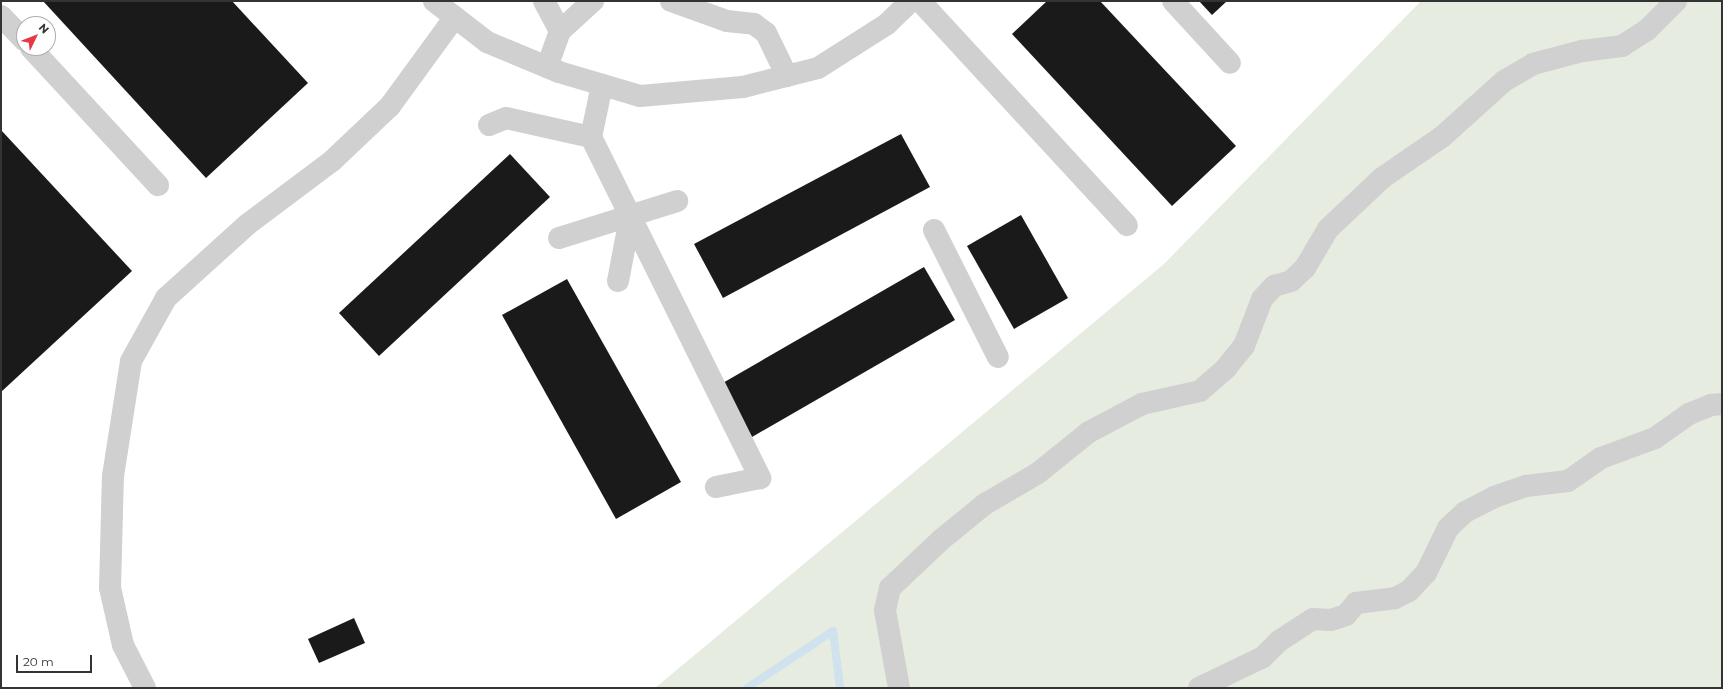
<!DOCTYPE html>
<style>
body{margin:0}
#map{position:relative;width:1723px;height:689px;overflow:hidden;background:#fff;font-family:Montserrat,sans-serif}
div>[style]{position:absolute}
.green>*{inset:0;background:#e6ecdf}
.stream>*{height:8px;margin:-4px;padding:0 4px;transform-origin:4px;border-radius:4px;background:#cfe2ee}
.building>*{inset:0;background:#1a1a1a}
.minor>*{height:22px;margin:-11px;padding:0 11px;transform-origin:11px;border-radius:11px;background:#d0d0d0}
span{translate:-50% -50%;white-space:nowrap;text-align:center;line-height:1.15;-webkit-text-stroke:4px #fff;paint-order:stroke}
.frame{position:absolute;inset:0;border:2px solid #333;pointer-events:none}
.north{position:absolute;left:16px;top:16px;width:40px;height:40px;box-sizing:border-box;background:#fff;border:1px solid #adadad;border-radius:50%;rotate:47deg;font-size:11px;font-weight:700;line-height:16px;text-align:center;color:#333}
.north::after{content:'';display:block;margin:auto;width:14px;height:18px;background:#e63946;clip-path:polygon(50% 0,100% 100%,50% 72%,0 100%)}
.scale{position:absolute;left:16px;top:655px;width:76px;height:18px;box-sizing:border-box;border:2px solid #333;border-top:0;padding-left:5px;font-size:12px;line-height:14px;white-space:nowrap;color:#333;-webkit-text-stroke:3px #fff;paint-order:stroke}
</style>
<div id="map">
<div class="green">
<i style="clip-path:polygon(1421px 1px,1722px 1px,1722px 688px,655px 688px,1164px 264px)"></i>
</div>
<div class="stream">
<i style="left:747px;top:688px;width:103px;rotate:-33.5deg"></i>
<i style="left:833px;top:631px;width:57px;rotate:83deg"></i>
</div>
<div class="building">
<i style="clip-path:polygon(43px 1px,232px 1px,308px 83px,206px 178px)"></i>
<i style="clip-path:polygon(1047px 1px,1100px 1px,1236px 146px,1172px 206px,1012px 34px)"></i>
<i style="clip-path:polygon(1199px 1px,1227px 1px,1212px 15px)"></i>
<i style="clip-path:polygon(1px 130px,132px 271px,1px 392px)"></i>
<i style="clip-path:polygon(901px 134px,930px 187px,723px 298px,694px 244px)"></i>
<i style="clip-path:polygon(510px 154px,550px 197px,379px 356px,339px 313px)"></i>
<i style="clip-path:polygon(1021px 215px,1068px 298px,1014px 329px,967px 246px)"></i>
<i style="clip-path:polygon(924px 267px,955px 320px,752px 437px,721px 384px)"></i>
<i style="clip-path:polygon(567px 279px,681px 482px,616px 519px,502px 315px)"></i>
<i style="clip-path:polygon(354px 618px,365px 643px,319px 663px,308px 639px)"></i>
</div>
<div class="minor">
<i style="left:434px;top:1px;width:67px;rotate:37.7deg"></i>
<i style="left:487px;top:42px;width:78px;rotate:22.6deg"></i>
<i style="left:559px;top:72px;width:84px;rotate:16.5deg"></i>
<i style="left:640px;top:96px;width:103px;rotate:-5deg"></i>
<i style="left:743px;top:87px;width:77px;rotate:-14.2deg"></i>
<i style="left:818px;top:68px;width:82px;rotate:-32.5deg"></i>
<i style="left:887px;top:24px;width:33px;rotate:-44deg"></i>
<i style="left:544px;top:1px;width:34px;rotate:62deg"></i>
<i style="left:560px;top:31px;width:45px;rotate:-42.3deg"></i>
<i style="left:671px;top:1px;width:59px;rotate:19.7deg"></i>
<i style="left:727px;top:21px;width:27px;rotate:6deg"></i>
<i style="left:754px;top:24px;width:15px;rotate:37deg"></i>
<i style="left:766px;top:33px;width:48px;rotate:64deg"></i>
<i style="left:920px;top:1px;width:305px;rotate:47.3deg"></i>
<i style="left:1173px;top:1px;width:84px;rotate:47.4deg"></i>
<i style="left:1px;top:16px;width:33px;rotate:46deg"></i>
<i style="left:31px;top:48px;width:187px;rotate:47.2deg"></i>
<i style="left:547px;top:67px;width:38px;rotate:-70deg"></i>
<i style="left:602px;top:85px;width:53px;rotate:101.9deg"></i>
<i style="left:591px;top:137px;width:381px;rotate:63.6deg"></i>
<i style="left:760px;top:478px;width:45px;rotate:168.4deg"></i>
<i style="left:489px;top:125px;width:18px;rotate:-22deg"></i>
<i style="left:506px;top:118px;width:87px;rotate:12.6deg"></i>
<i style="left:934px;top:230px;width:142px;rotate:63.3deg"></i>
<i style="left:559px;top:238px;width:124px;rotate:-17.4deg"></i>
<i style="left:618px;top:281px;width:64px;rotate:-79.2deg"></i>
<i style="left:145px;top:688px;width:48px;rotate:-117.1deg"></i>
<i style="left:123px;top:645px;width:58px;rotate:-102.8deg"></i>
<i style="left:110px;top:588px;width:112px;rotate:-88.5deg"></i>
<i style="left:113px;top:476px;width:116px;rotate:-81.1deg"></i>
<i style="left:131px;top:361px;width:72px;rotate:-60.9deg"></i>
<i style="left:166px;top:298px;width:110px;rotate:-42.1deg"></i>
<i style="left:248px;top:224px;width:105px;rotate:-36.9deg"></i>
<i style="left:332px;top:161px;width:80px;rotate:-43.5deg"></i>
<i style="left:390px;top:106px;width:110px;rotate:-53.9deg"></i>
<i style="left:899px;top:688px;width:79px;rotate:-100.2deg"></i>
<i style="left:885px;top:610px;width:23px;rotate:-77deg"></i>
<i style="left:890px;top:588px;width:71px;rotate:-43.3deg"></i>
<i style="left:942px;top:539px;width:55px;rotate:-39.1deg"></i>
<i style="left:985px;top:504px;width:61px;rotate:-30.3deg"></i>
<i style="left:1038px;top:473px;width:65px;rotate:-38.8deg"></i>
<i style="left:1089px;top:432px;width:60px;rotate:-27.8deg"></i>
<i style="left:1142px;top:404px;width:59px;rotate:-12.6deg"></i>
<i style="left:1200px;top:391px;width:35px;rotate:-41deg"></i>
<i style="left:1226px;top:368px;width:28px;rotate:-51deg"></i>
<i style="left:1244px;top:346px;width:50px;rotate:-69deg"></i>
<i style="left:1262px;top:299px;width:18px;rotate:-47deg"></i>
<i style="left:1274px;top:286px;width:18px;rotate:-16deg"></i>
<i style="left:1291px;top:281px;width:19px;rotate:-43deg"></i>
<i style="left:1305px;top:268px;width:45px;rotate:-59.5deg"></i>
<i style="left:1328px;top:229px;width:74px;rotate:-43.4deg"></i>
<i style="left:1382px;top:178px;width:74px;rotate:-34.5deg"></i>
<i style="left:1443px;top:136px;width:82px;rotate:-42deg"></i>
<i style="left:1504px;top:81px;width:34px;rotate:-30deg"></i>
<i style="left:1533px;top:64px;width:51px;rotate:-14.9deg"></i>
<i style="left:1582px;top:51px;width:40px;rotate:-7.1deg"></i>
<i style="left:1622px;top:46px;width:30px;rotate:-33deg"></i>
<i style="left:1647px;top:30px;width:41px;rotate:-45deg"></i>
<i style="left:1199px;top:688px;width:71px;rotate:-25.8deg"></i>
<i style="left:1263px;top:657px;width:23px;rotate:-45deg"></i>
<i style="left:1279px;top:641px;width:40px;rotate:-32.9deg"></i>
<i style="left:1313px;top:619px;width:18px;rotate:3deg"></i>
<i style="left:1331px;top:620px;width:16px;rotate:-18deg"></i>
<i style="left:1346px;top:615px;width:16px;rotate:-50deg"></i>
<i style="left:1356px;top:603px;width:39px;rotate:-7deg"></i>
<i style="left:1395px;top:598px;width:16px;rotate:-27deg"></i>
<i style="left:1409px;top:591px;width:25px;rotate:-47deg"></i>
<i style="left:1426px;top:573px;width:50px;rotate:-63.9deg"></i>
<i style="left:1448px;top:528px;width:23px;rotate:-43deg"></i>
<i style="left:1465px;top:512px;width:33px;rotate:-27deg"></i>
<i style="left:1494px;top:497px;width:34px;rotate:-19deg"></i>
<i style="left:1526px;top:486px;width:42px;rotate:-6.8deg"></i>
<i style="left:1568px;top:481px;width:40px;rotate:-34.9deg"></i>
<i style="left:1601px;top:458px;width:58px;rotate:-20.3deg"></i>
<i style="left:1655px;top:438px;width:42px;rotate:-35.2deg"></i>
<i style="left:1689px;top:414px;width:24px;rotate:-22deg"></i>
<i style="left:1711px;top:405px;width:11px;rotate:-5deg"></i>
</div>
<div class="frame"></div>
<div class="north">N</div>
<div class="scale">20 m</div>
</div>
